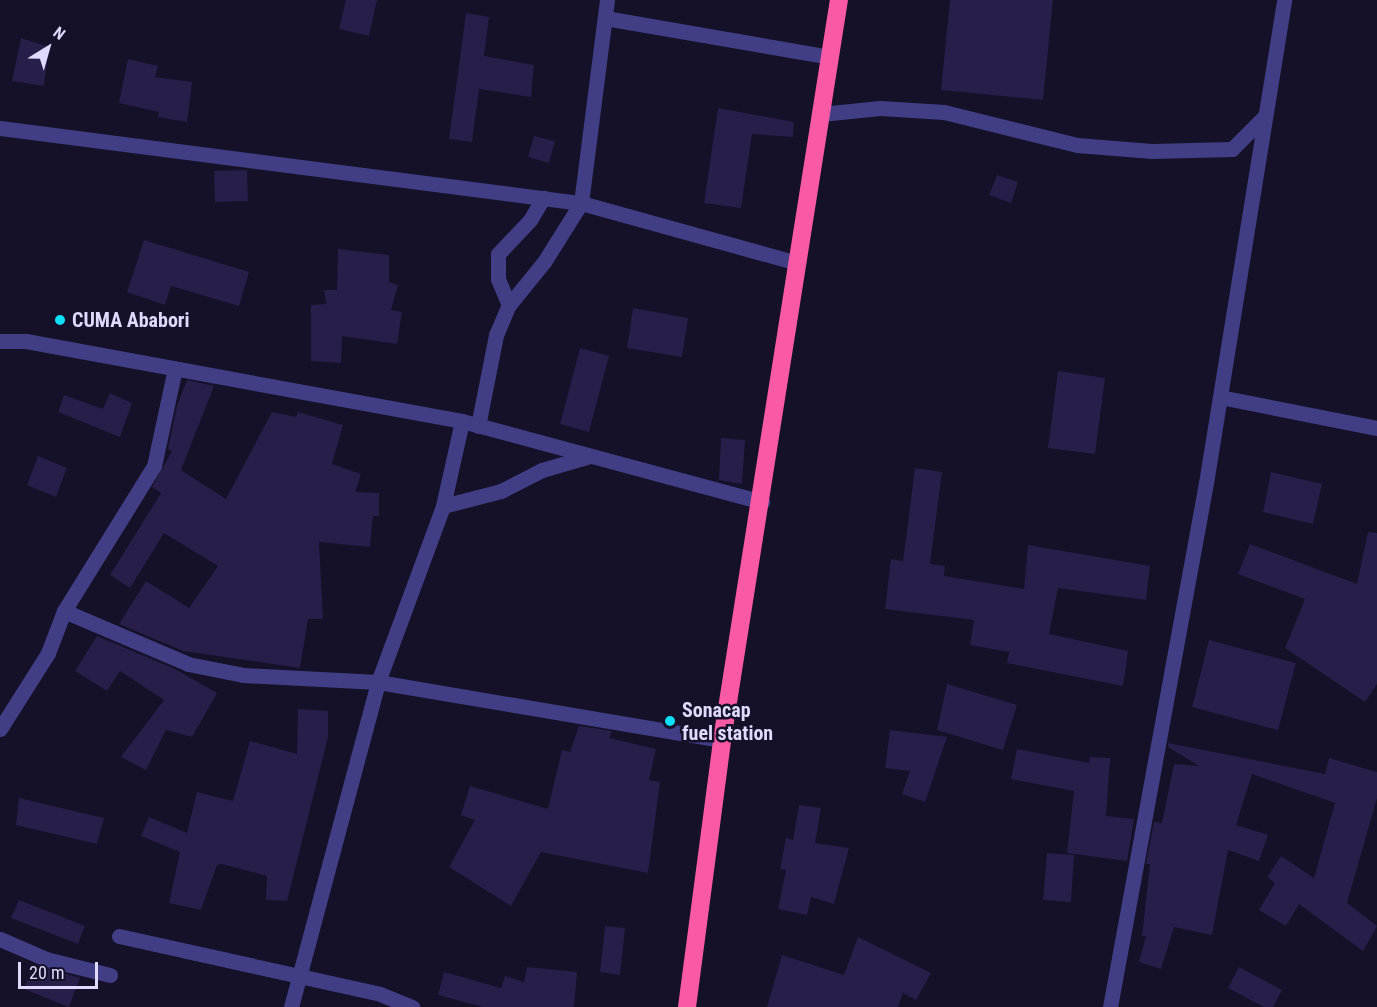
<!DOCTYPE html>
<style>
body{margin:0}
#map{position:relative;width:1377px;height:1007px;overflow:hidden;background:#151129;font-family:"Roboto Condensed",sans-serif}
div>[style]{position:absolute}
.building>*{inset:0;background:#271e49}
.minor>*{height:15px;margin:-7.5px;padding:0 7.5px;transform-origin:7.5px;border-radius:7.5px;background:#413e86}
.highway>*{height:18px;margin:-9px;padding:0 9px;transform-origin:9px;border-radius:9px;background:#fa59a6}
.dots>*{width:16px;height:16px;translate:-50% -50%;box-sizing:border-box;border:3px solid #151129;border-radius:50%}
span{translate:-50% -50%;white-space:nowrap;text-align:center;line-height:1.15;-webkit-text-stroke:5px #151129;paint-order:stroke}
.poi-label{font-size:20px;color:#dfdafe;font-weight:700}
.left{translate:0 -50%;text-align:left}
.north{position:absolute;left:18px;top:18px;width:60px;height:60px;-webkit-text-stroke:4px #151129;paint-order:stroke;rotate:37deg;font-size:16px;font-weight:700;line-height:24px;text-align:center;color:#dfdafe}
.north::after{content:'';display:block;margin:auto;width:21px;height:27px;background:#dfdafe;clip-path:polygon(50% 0,100% 100%,50% 72%,0 100%)}
.scale{position:absolute;left:18px;top:962px;width:80px;height:27px;box-sizing:border-box;border:3px solid #dfdafe;border-top:0;padding-left:8px;font-size:18px;line-height:21px;white-space:nowrap;color:#dfdafe;-webkit-text-stroke:4px #151129;paint-order:stroke}
</style>
<div id="map">
<div class="building">
<i style="clip-path:polygon(346px 0,377px 0,369px 36px,339px 29px)"></i>
<i style="clip-path:polygon(950px 0,1053px 0,1043px 100px,941px 90px)"></i>
<i style="clip-path:polygon(466px 13px,489px 17px,484px 56px,534px 65px,531px 97px,479px 89px,472px 142px,449px 139px)"></i>
<i style="clip-path:polygon(21px 38px,49px 47px,44px 86px,12px 81px)"></i>
<i style="clip-path:polygon(128px 59px,158px 66px,155px 77px,192px 82px,187px 122px,158px 117px,159px 112px,119px 103px)"></i>
<i style="clip-path:polygon(718px 108px,794px 122px,793px 137px,752px 134px,741px 208px,704px 203px)"></i>
<i style="clip-path:polygon(534px 136px,555px 141px,549px 163px,528px 157px)"></i>
<i style="clip-path:polygon(247px 170px,248px 201px,215px 202px,214px 171px)"></i>
<i style="clip-path:polygon(997px 175px,1018px 182px,1011px 203px,989px 195px)"></i>
<i style="clip-path:polygon(144px 240px,249px 272px,239px 306px,171px 286px,165px 305px,127px 292px)"></i>
<i style="clip-path:polygon(338px 249px,389px 255px,389px 282px,398px 285px,391px 310px,402px 312px,397px 344px,342px 336px,341px 363px,311px 361px,311px 305px,326px 304px,324px 290px,337px 290px)"></i>
<i style="clip-path:polygon(633px 308px,688px 318px,682px 357px,627px 348px)"></i>
<i style="clip-path:polygon(580px 348px,609px 356px,589px 432px,560px 424px)"></i>
<i style="clip-path:polygon(1058px 371px,1105px 378px,1095px 454px,1048px 448px)"></i>
<i style="clip-path:polygon(187px 380px,214px 386px,181px 470px,226px 499px,272px 412px,296px 417px,298px 412px,343px 425px,332px 464px,361px 474px,355px 492px,379px 493px,379px 516px,373px 516px,370px 547px,319px 542px,323px 619px,308px 619px,300px 668px,183px 651px,119px 624px,146px 581px,189px 608px,218px 566px,164px 533px,130px 588px,110px 575px,161px 493px,152px 487px,172px 451px,168px 449px,177px 406px)"></i>
<i style="clip-path:polygon(110px 393px,132px 403px,120px 437px,58px 412px,64px 395px,103px 409px)"></i>
<i style="clip-path:polygon(721px 438px,745px 440px,742px 484px,719px 480px)"></i>
<i style="clip-path:polygon(38px 456px,67px 468px,56px 497px,27px 485px)"></i>
<i style="clip-path:polygon(915px 468px,942px 472px,930px 564px,945px 566px,944px 576px,1024px 589px,1028px 545px,1150px 566px,1146px 600px,1058px 588px,1049px 634px,1128px 651px,1123px 686px,1007px 663px,1009px 652px,970px 645px,974px 620px,885px 609px,891px 559px,903px 561px)"></i>
<i style="clip-path:polygon(1271px 472px,1322px 484px,1313px 524px,1263px 512px)"></i>
<i style="clip-path:polygon(1368px 532px,1377px 533px,1377px 684px,1365px 702px,1285px 648px,1305px 599px,1238px 574px,1250px 544px,1357px 584px)"></i>
<i style="clip-path:polygon(97px 636px,175px 669px,217px 693px,192px 737px,166px 730px,146px 770px,121px 757px,164px 700px,120px 671px,107px 691px,75px 671px)"></i>
<i style="clip-path:polygon(1209px 640px,1296px 663px,1278px 730px,1192px 707px)"></i>
<i style="clip-path:polygon(947px 684px,1017px 705px,1003px 750px,937px 730px)"></i>
<i style="clip-path:polygon(298px 709px,328px 711px,328px 737px,287px 901px,266px 900px,267px 876px,222px 864px,217px 865px,201px 910px,169px 903px,180px 852px,141px 836px,149px 817px,187px 833px,197px 792px,233px 801px,250px 741px,297px 754px)"></i>
<i style="clip-path:polygon(579px 726px,612px 731px,609px 738px,656px 749px,649px 780px,660px 782px,648px 873px,541px 852px,511px 906px,449px 867px,475px 820px,461px 815px,470px 786px,548px 809px,562px 750px,570px 752px)"></i>
<i style="clip-path:polygon(890px 730px,947px 737px,925px 802px,902px 794px,910px 771px,885px 768px)"></i>
<i style="clip-path:polygon(1168px 743px,1325px 774px,1329px 758px,1377px 772px,1377px 798px,1347px 903px,1377px 926px,1363px 951px,1299px 904px,1286px 926px,1259px 910px,1275px 883px,1267px 877px,1281px 856px,1314px 878px,1335px 803px,1252px 774px,1236px 825px,1268px 835px,1259px 861px,1228px 850px,1212px 935px,1174px 927px,1161px 969px,1139px 962px,1146px 936px,1142px 936px,1150px 864px,1146px 864px,1154px 822px,1162px 823px,1174px 764px,1199px 766px,1168px 747px)"></i>
<i style="clip-path:polygon(1017px 749px,1089px 763px,1090px 757px,1110px 758px,1106px 816px,1134px 819px,1127px 861px,1067px 853px,1074px 791px,1011px 779px)"></i>
<i style="clip-path:polygon(19px 798px,104px 818px,97px 844px,16px 825px)"></i>
<i style="clip-path:polygon(799px 805px,821px 808px,815px 843px,849px 848px,834px 904px,811px 897px,807px 915px,778px 909px,786px 870px,780px 869px,786px 838px,793px 840px)"></i>
<i style="clip-path:polygon(1047px 853px,1074px 855px,1071px 902px,1043px 900px)"></i>
<i style="clip-path:polygon(19px 900px,85px 926px,78px 944px,11px 918px)"></i>
<i style="clip-path:polygon(605px 926px,625px 928px,620px 975px,600px 972px)"></i>
<i style="clip-path:polygon(858px 937px,931px 973px,916px 1000px,903px 993px,898px 1007px,767px 1007px,782px 955px,844px 975px)"></i>
<i style="clip-path:polygon(34px 964px,80px 978px,69px 1007px,24px 989px)"></i>
<i style="clip-path:polygon(527px 967px,577px 972px,574px 1007px,483px 1007px,438px 995px,444px 972px,501px 988px,505px 976px,524px 982px)"></i>
<i style="clip-path:polygon(1239px 967px,1282px 990px,1273px 1007px,1264px 1007px,1228px 988px)"></i>
</div>
<div class="minor">
<i style="left:605px;top:18px;width:228px;rotate:9.8deg"></i>
<i style="left:821px;top:114px;width:59px;rotate:-5.8deg"></i>
<i style="left:880px;top:108px;width:64px;rotate:3.6deg"></i>
<i style="left:944px;top:112px;width:137px;rotate:13.9deg"></i>
<i style="left:1077px;top:145px;width:75px;rotate:4.6deg"></i>
<i style="left:1152px;top:151px;width:80px;rotate:-1.4deg"></i>
<i style="left:1232px;top:149px;width:47px;rotate:-45deg"></i>
<i style="left:0;top:128px;width:586px;rotate:7.36deg"></i>
<i style="left:581px;top:203px;width:225px;rotate:15.5deg"></i>
<i style="left:509px;top:305px;width:28px;rotate:-113deg"></i>
<i style="left:498px;top:279px;width:25px;rotate:-90deg"></i>
<i style="left:498px;top:254px;width:47px;rotate:-46.7deg"></i>
<i style="left:530px;top:220px;width:26px;rotate:-59deg"></i>
<i style="left:0;top:341px;width:26px"></i>
<i style="left:26px;top:341px;width:443px;rotate:10.4deg"></i>
<i style="left:462px;top:421px;width:311px;rotate:15.1deg"></i>
<i style="left:1220px;top:397px;width:160px;rotate:11.2deg"></i>
<i style="left:462px;top:421px;width:87px;rotate:102.6deg"></i>
<i style="left:443px;top:506px;width:60px;rotate:-14.5deg"></i>
<i style="left:501px;top:491px;width:46px;rotate:-27.1deg"></i>
<i style="left:542px;top:470px;width:50px;rotate:-16.3deg"></i>
<i style="left:478px;top:426px;width:93px;rotate:-78.8deg"></i>
<i style="left:496px;top:335px;width:33px;rotate:-67deg"></i>
<i style="left:509px;top:305px;width:55px;rotate:-50.9deg"></i>
<i style="left:544px;top:262px;width:70px;rotate:-57.9deg"></i>
<i style="left:581px;top:203px;width:205px;rotate:-82.7deg"></i>
<i style="left:64px;top:611px;width:135px;rotate:23.1deg"></i>
<i style="left:188px;top:664px;width:56px;rotate:11.3deg"></i>
<i style="left:243px;top:675px;width:135px;rotate:3deg"></i>
<i style="left:378px;top:682px;width:349px;rotate:9.6deg"></i>
<i style="left:0;top:729px;width:90px;rotate:-57.7deg"></i>
<i style="left:48px;top:653px;width:45px;rotate:-69.1deg"></i>
<i style="left:64px;top:611px;width:171px;rotate:-58.2deg"></i>
<i style="left:154px;top:466px;width:100px;rotate:-77.9deg"></i>
<i style="left:119px;top:936px;width:267px;rotate:12.5deg"></i>
<i style="left:380px;top:994px;width:35px;rotate:22deg"></i>
<i style="left:0;top:939px;width:50px;rotate:23.5deg"></i>
<i style="left:46px;top:959px;width:66px;rotate:14deg"></i>
<i style="left:291px;top:1007px;width:336px;rotate:-75deg"></i>
<i style="left:378px;top:682px;width:188px;rotate:-69.7deg"></i>
<i style="left:1110px;top:1007px;width:533px;rotate:-79.62deg"></i>
<i style="left:1206px;top:483px;width:489px;rotate:-80.8deg"></i>
</div>
<div class="highway">
<i style="left:687px;top:1007px;width:269px;rotate:-82.5deg"></i>
<i style="left:722px;top:740px;width:749px;rotate:-81.02deg"></i>
</div>
<div class="dots">
<i style="left:60px;top:320px;background:#0ddff7"></i>
<i style="left:670px;top:721px;background:#0ddff7"></i>
</div>
<div class="poi-label">
<span class="left" style="left:72px;top:320px">CUMA Ababori</span>
<span class="left" style="left:682px;top:722px">Sonacap<br>fuel station</span>
</div>
<div class="north">N</div>
<div class="scale">20 m</div>
</div>
